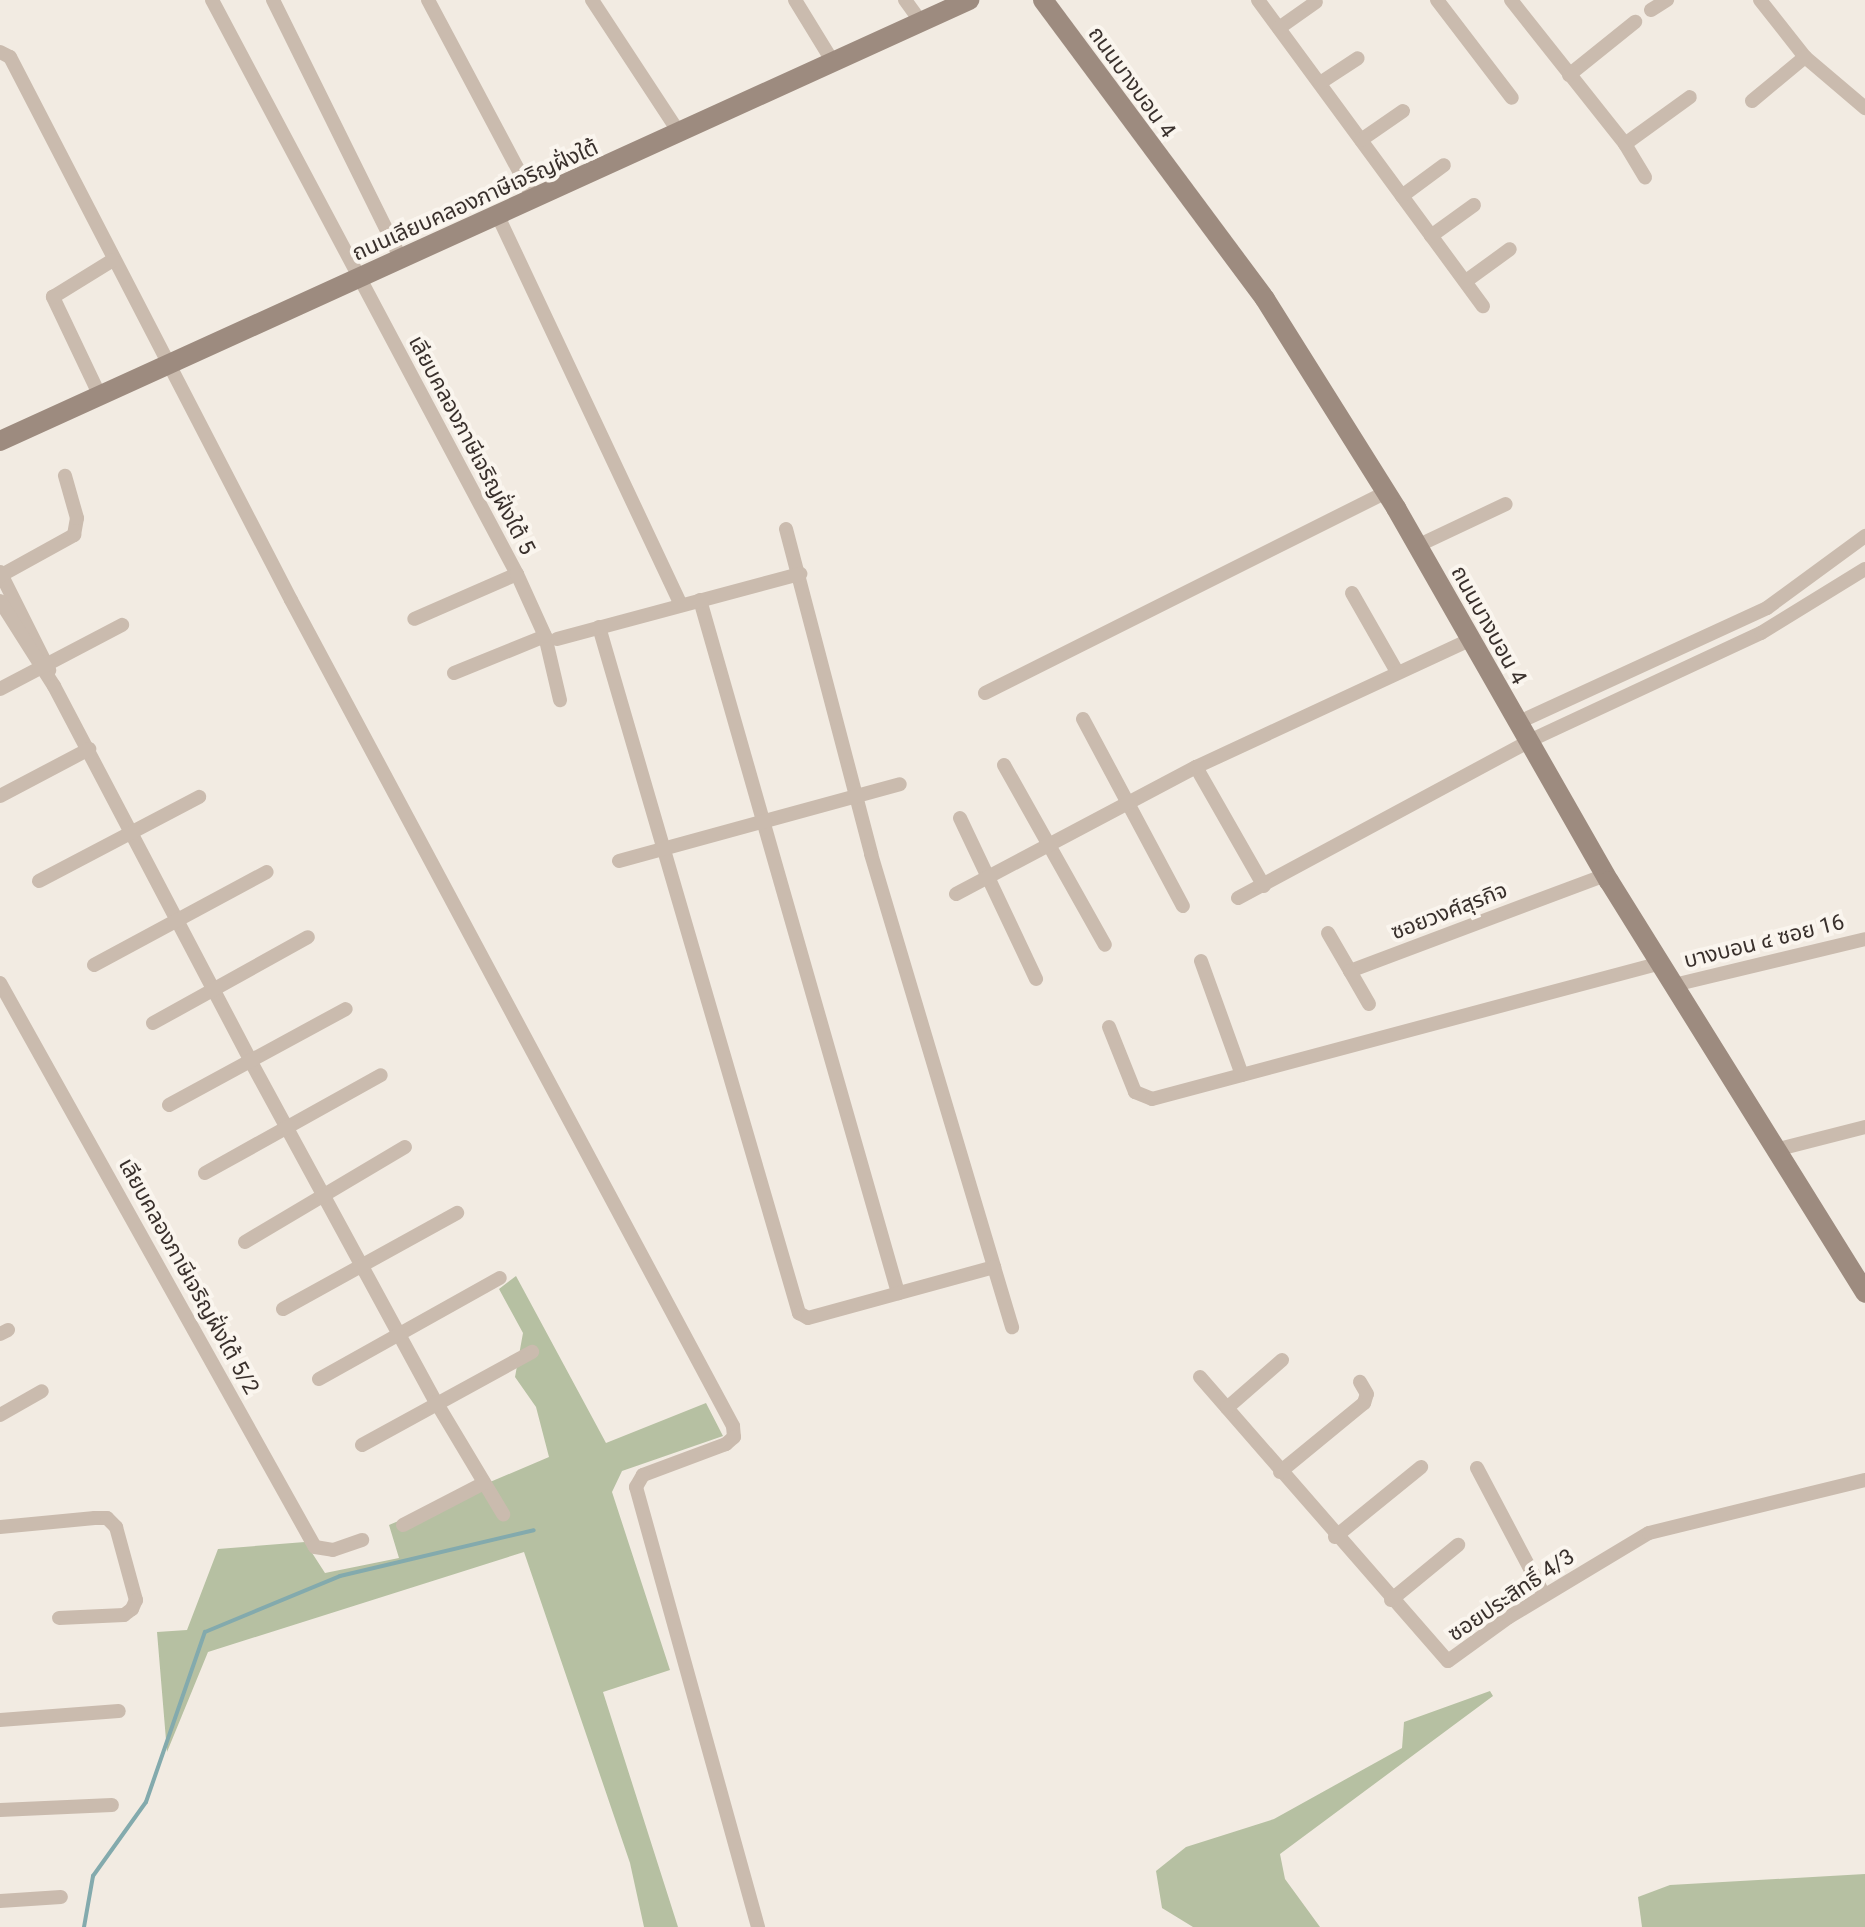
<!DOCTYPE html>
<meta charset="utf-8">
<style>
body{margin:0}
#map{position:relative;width:1865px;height:1927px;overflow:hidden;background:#f2ebe2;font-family:Roboto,"Noto Sans Thai",sans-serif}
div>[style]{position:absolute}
.green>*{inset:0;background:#b6c0a2}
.stream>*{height:4px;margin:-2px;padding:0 2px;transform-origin:2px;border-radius:2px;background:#83aaad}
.street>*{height:14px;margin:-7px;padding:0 7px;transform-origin:7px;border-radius:7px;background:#cabbae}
.secondary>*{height:20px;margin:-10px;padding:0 10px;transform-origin:10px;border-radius:10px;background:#9d8b7f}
span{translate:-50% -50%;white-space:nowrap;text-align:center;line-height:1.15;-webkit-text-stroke:8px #faf5ee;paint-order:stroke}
.street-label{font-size:22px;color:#39302c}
</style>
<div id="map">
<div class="green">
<i style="clip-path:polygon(516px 1276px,606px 1443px,706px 1403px,723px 1436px,622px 1471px,612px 1492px,670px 1670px,603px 1692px,678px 1927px,644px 1927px,630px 1863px,524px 1552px,208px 1652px,167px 1752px,157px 1632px,187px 1630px,218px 1549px,305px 1542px,325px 1573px,399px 1558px,389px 1525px,549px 1457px,536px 1407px,515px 1377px,523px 1333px,499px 1289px)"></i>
<i style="clip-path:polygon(1490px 1691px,1493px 1696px,1280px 1854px,1285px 1879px,1320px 1927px,1193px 1927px,1162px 1908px,1156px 1871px,1186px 1847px,1274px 1819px,1402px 1748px,1404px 1722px)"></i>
<i style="clip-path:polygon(1865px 1874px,1865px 1927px,1642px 1927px,1638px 1897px,1670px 1885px)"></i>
</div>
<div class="stream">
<i style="left:84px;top:1927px;width:52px;rotate:-80deg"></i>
<i style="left:93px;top:1876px;width:91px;rotate:-54.4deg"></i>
<i style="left:146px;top:1802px;width:180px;rotate:-70.9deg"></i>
<i style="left:205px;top:1632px;width:146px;rotate:-22.5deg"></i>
<i style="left:340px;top:1576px;width:199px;rotate:-13.3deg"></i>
</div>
<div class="street">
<i style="left:212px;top:0;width:650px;rotate:62.02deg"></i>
<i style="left:517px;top:574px;width:112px;rotate:156.4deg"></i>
<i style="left:273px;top:0;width:289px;rotate:63.7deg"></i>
<i style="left:428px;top:0;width:225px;rotate:62deg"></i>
<i style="left:592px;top:0;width:160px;rotate:56.7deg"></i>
<i style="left:795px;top:0;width:73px;rotate:58.5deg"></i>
<i style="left:905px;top:0;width:27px;rotate:54deg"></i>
<i style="left:1258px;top:0;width:380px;rotate:53.7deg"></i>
<i style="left:1437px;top:0;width:123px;rotate:52.6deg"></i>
<i style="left:1511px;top:0;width:184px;rotate:51.6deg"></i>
<i style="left:1625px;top:144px;width:39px;rotate:59deg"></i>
<i style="left:1760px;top:0;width:73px;rotate:51.7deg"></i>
<i style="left:1805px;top:57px;width:79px;rotate:40.4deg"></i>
<i style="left:1651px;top:10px;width:19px;rotate:-32deg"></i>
<i style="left:1279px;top:28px;width:45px;rotate:-35.1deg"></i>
<i style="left:0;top:52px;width:11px;rotate:27deg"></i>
<i style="left:10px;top:57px;width:611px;rotate:62.64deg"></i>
<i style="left:291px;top:600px;width:937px;rotate:61.85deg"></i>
<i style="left:733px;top:1426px;width:11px;rotate:85deg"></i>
<i style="left:734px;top:1437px;width:11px;rotate:139deg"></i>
<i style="left:726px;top:1444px;width:89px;rotate:159.5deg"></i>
<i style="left:643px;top:1475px;width:14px;rotate:120deg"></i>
<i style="left:636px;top:1487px;width:457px;rotate:74.5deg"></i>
<i style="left:1569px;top:75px;width:85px;rotate:-38.8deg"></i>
<i style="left:1320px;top:83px;width:45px;rotate:-33.3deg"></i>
<i style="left:1752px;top:101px;width:69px;rotate:-39.7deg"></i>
<i style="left:1361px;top:140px;width:51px;rotate:-34.6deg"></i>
<i style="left:1625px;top:144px;width:80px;rotate:-35.9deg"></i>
<i style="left:1402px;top:196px;width:52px;rotate:-36.4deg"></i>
<i style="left:497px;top:214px;width:432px;rotate:64.8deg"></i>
<i style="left:1431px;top:236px;width:53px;rotate:-35.8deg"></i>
<i style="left:1466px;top:281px;width:54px;rotate:-36deg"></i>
<i style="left:100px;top:396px;width:110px;rotate:-115.4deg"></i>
<i style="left:53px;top:297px;width:70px;rotate:-31.7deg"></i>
<i style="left:786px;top:529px;width:336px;rotate:75.3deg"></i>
<i style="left:871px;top:854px;width:431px;rotate:73.4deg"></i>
<i style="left:1417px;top:546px;width:98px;rotate:-25.3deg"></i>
<i style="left:0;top:572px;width:110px;rotate:63.4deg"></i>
<i style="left:0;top:576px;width:85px;rotate:-29deg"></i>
<i style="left:74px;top:535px;width:17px;rotate:-80deg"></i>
<i style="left:77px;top:518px;width:44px;rotate:-105.9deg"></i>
<i style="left:1352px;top:593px;width:89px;rotate:60.3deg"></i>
<i style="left:700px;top:600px;width:721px;rotate:74.05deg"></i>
<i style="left:0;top:601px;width:101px;rotate:57.6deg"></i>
<i style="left:54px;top:686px;width:422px;rotate:62.3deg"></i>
<i style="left:250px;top:1060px;width:389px;rotate:61.5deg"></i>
<i style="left:436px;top:1402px;width:131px;rotate:59.1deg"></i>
<i style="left:599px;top:627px;width:715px;rotate:73.75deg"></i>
<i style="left:799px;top:1313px;width:10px;rotate:29deg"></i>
<i style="left:808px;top:1318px;width:193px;rotate:-15.3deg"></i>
<i style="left:994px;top:1267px;width:63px;rotate:73.3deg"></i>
<i style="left:545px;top:636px;width:66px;rotate:76.8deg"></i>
<i style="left:557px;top:639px;width:252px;rotate:-15deg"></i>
<i style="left:454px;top:673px;width:98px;rotate:-22.1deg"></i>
<i style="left:545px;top:636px;width:68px;rotate:-114.3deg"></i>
<i style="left:0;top:689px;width:138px;rotate:-27.7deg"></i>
<i style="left:985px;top:693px;width:449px;rotate:-26.6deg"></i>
<i style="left:1083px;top:719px;width:212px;rotate:61.9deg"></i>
<i style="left:1517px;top:723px;width:275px;rotate:-24.7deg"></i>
<i style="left:1767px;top:608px;width:122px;rotate:-36.3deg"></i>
<i style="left:1004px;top:765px;width:206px;rotate:60.7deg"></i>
<i style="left:1196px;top:767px;width:137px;rotate:60.3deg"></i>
<i style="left:0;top:796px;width:101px;rotate:-27.8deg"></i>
<i style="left:960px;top:818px;width:178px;rotate:64.7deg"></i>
<i style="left:619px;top:861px;width:291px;rotate:-15.3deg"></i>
<i style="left:39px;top:881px;width:181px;rotate:-27.7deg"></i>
<i style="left:956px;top:894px;width:272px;rotate:-27.9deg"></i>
<i style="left:1196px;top:767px;width:300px;rotate:-24.9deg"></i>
<i style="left:1238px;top:898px;width:331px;rotate:-28.3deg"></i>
<i style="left:1529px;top:741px;width:256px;rotate:-25deg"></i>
<i style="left:1761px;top:633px;width:122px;rotate:-31.6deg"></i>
<i style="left:1328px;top:933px;width:44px;rotate:59.9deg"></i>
<i style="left:1350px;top:971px;width:273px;rotate:-20.6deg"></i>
<i style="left:1201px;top:961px;width:121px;rotate:70.2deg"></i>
<i style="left:94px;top:965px;width:196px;rotate:-28.3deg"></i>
<i style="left:1350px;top:971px;width:38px;rotate:60deg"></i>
<i style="left:0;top:983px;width:646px;rotate:60.82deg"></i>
<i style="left:315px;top:1547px;width:18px;rotate:9deg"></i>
<i style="left:333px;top:1550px;width:31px;rotate:-19deg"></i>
<i style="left:1674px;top:985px;width:196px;rotate:-13.5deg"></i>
<i style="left:153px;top:1023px;width:177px;rotate:-29deg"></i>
<i style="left:1109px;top:1027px;width:70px;rotate:68.2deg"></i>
<i style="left:1135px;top:1092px;width:18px;rotate:22deg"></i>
<i style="left:1152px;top:1099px;width:527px;rotate:-14.96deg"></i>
<i style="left:169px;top:1105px;width:201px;rotate:-28.5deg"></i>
<i style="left:1775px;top:1150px;width:93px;rotate:-14.3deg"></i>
<i style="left:205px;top:1173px;width:201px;rotate:-29.1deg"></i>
<i style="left:245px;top:1242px;width:186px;rotate:-30.7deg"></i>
<i style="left:283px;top:1309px;width:199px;rotate:-28.9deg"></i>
<i style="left:0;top:1334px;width:9px;rotate:-27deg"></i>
<i style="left:1200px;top:1377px;width:377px;rotate:48.9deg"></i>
<i style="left:1448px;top:1661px;width:75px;rotate:-35.8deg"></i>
<i style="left:1509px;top:1617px;width:163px;rotate:-31deg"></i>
<i style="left:1649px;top:1533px;width:222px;rotate:-13.8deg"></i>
<i style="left:319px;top:1379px;width:207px;rotate:-29.2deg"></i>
<i style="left:1227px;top:1408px;width:73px;rotate:-41.1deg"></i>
<i style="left:0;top:1415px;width:48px;rotate:-29.7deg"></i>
<i style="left:362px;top:1445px;width:194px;rotate:-28.7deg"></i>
<i style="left:1477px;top:1468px;width:144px;rotate:62.2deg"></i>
<i style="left:1280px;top:1472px;width:109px;rotate:-39.4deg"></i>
<i style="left:1364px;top:1403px;width:9px;rotate:-72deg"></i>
<i style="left:1367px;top:1394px;width:14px;rotate:-120deg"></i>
<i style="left:403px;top:1525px;width:91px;rotate:-27.4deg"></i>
<i style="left:0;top:1527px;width:95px;rotate:-5.4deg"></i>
<i style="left:95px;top:1518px;width:12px"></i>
<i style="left:107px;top:1518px;width:13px;rotate:45deg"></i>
<i style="left:116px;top:1527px;width:76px;rotate:74.7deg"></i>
<i style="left:136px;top:1600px;width:10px;rotate:114deg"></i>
<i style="left:132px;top:1609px;width:10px;rotate:143deg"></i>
<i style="left:124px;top:1615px;width:65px;rotate:177.4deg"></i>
<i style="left:1335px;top:1537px;width:111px;rotate:-39.1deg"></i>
<i style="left:1391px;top:1600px;width:87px;rotate:-39.4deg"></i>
<i style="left:0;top:1720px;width:119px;rotate:-4.3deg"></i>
<i style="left:0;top:1810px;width:112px;rotate:-2.6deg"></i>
<i style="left:0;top:1901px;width:61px;rotate:-3.8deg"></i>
</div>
<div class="secondary">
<i style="left:1043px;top:0;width:372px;rotate:53.4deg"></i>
<i style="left:1265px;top:299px;width:247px;rotate:57.9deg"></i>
<i style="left:1396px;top:508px;width:430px;rotate:60.3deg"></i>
<i style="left:1609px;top:881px;width:485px;rotate:58.1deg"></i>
<i style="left:0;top:441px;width:1065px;rotate:-24.47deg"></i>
</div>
<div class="street-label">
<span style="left:1132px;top:82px;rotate:54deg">ถนนบางบอน 4</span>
<span style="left:475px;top:200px;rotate:-24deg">ถนนเลียบคลองภาษีเจริญฝั่งใต้</span>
<span style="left:472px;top:445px;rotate:62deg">เลียบคลองภาษีเจริญฝั่งใต้ 5</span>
<span style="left:1489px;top:625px;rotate:61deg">ถนนบางบอน 4</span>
<span style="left:1449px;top:911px;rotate:-21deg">ซอยวงศ์สุรกิจ</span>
<span style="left:1764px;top:941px;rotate:-14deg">บางบอน ๔ ซอย 16</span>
<span style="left:189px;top:1276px;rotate:61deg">เลียบคลองภาษีเจริญฝั่งใต้ 5/2</span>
<span style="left:1511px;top:1595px;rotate:-34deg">ซอยประสิทธิ์ 4/3</span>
</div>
</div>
